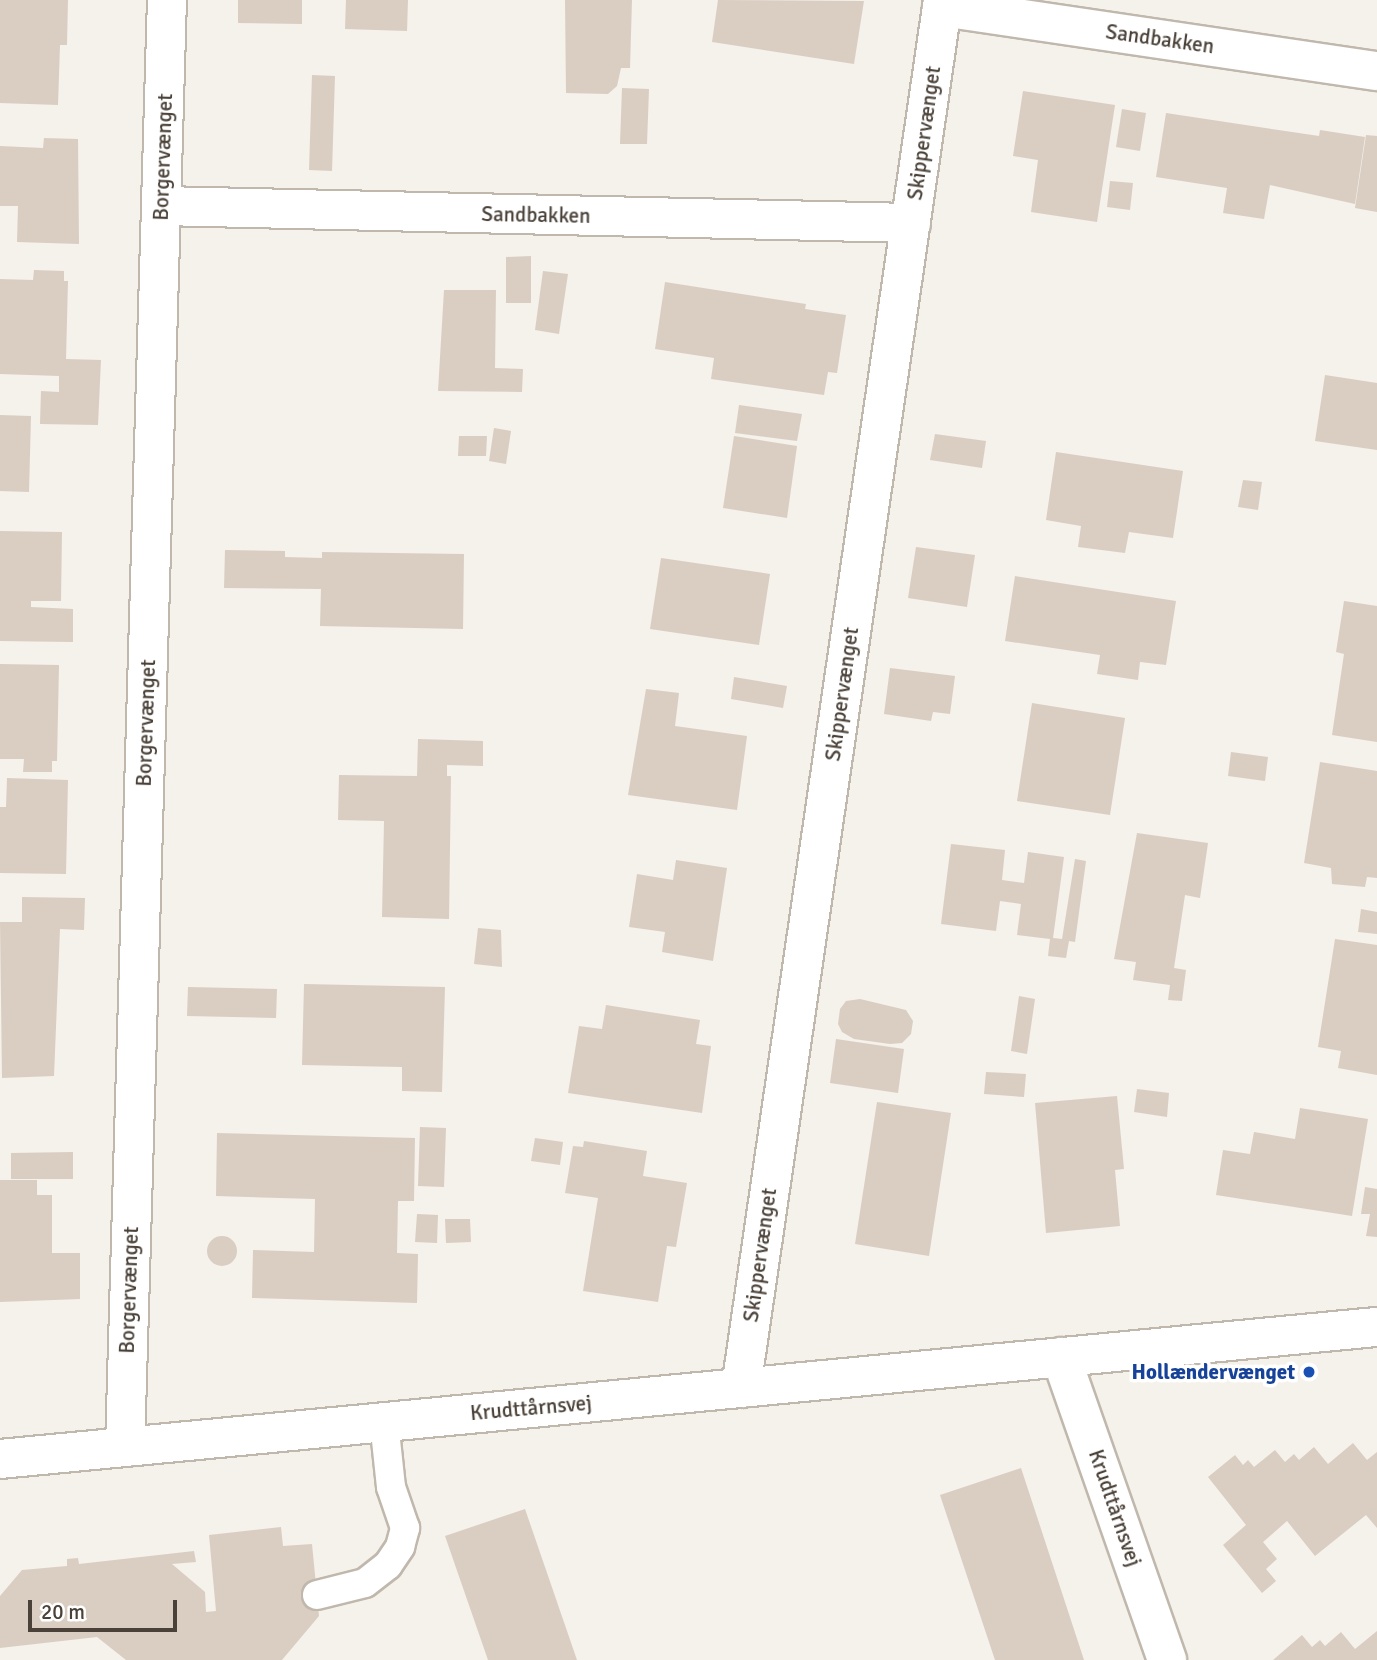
<!DOCTYPE html>
<meta charset="utf-8">
<style>
body{margin:0}
#map{position:relative;width:1377px;height:1660px;overflow:hidden;background:#f5f1eb;font-family:Signika,sans-serif}
div>[style]{position:absolute}
.building>*{inset:0;background:#dacec3}
.round{border-radius:50%}
.roads{filter:drop-shadow(2px 0 #c1b8ad) drop-shadow(-2px 0 #c1b8ad) drop-shadow(0 2px #c1b8ad) drop-shadow(0 -2px #c1b8ad)}
.service>*{height:28px;margin:-14px;padding:0 14px;transform-origin:14px;border-radius:14px;background:#fff}
.minor>*{height:38px;margin:-19px;padding:0 19px;transform-origin:19px;border-radius:19px;background:#fff}
.dots>*{width:19px;height:19px;translate:-50% -50%;box-sizing:border-box;border:4px solid #fff;border-radius:50%}
span{translate:-50% -50%;white-space:nowrap;text-align:center;line-height:1.15;-webkit-text-stroke:7px #fff;paint-order:stroke}
.street-label{font-size:21px;color:#4a4138}
.transit-label{font-size:21px;color:#164399;font-weight:700}
.right{translate:-100% -50%;text-align:right}
.scale{position:absolute;left:28px;top:1600px;width:149px;height:32px;box-sizing:border-box;border:4px solid #4a4138;border-top:0;padding-left:9px;font-size:21px;line-height:24px;white-space:nowrap;color:#4a4138;-webkit-text-stroke:5px #fff;paint-order:stroke}
</style>
<div id="map">
<div class="building">
<i style="clip-path:polygon(0 0,68px 0,67px 45px,60px 45px,58px 105px,0 103px)"></i>
<i style="clip-path:polygon(238px 0,302px 0,302px 24px,238px 23px)"></i>
<i style="clip-path:polygon(346px 0,408px 0,407px 31px,345px 29px)"></i>
<i style="clip-path:polygon(565px 0,632px 0,630px 68px,621px 68px,617px 86px,608px 94px,566px 93px)"></i>
<i style="clip-path:polygon(718px 0,864px 1px,854px 64px,712px 42px)"></i>
<i style="clip-path:polygon(312px 75px,335px 76px,332px 171px,309px 170px)"></i>
<i style="clip-path:polygon(622px 88px,649px 89px,647px 144px,620px 144px)"></i>
<i style="clip-path:polygon(1023px 91px,1115px 105px,1097px 222px,1031px 212px,1038px 160px,1013px 156px)"></i>
<i style="clip-path:polygon(1122px 109px,1146px 113px,1140px 151px,1116px 147px)"></i>
<i style="clip-path:polygon(1166px 113px,1319px 136px,1320px 130px,1365px 137px,1355px 204px,1270px 185px,1264px 219px,1223px 213px,1227px 188px,1156px 177px)"></i>
<i style="clip-path:polygon(1366px 135px,1377px 136px,1377px 212px,1355px 208px)"></i>
<i style="clip-path:polygon(44px 138px,78px 139px,79px 244px,17px 242px,18px 206px,0 206px,0 146px,43px 148px)"></i>
<i style="clip-path:polygon(1110px 181px,1133px 183px,1130px 210px,1107px 207px)"></i>
<i style="clip-path:polygon(531px 256px,531px 303px,506px 303px,506px 257px)"></i>
<i style="clip-path:polygon(34px 270px,64px 271px,64px 281px,68px 281px,66px 359px,101px 360px,98px 425px,40px 424px,41px 391px,59px 392px,59px 376px,0 374px,0 279px,33px 280px)"></i>
<i style="clip-path:polygon(543px 271px,568px 274px,559px 334px,535px 330px)"></i>
<i style="clip-path:polygon(665px 282px,806px 304px,805px 309px,846px 315px,837px 373px,828px 372px,824px 395px,711px 379px,714px 358px,655px 349px)"></i>
<i style="clip-path:polygon(444px 290px,496px 290px,495px 368px,523px 369px,522px 392px,438px 391px)"></i>
<i style="clip-path:polygon(1325px 375px,1377px 383px,1377px 450px,1315px 441px)"></i>
<i style="clip-path:polygon(739px 405px,802px 414px,797px 441px,735px 433px)"></i>
<i style="clip-path:polygon(0 415px,31px 416px,29px 492px,0 491px)"></i>
<i style="clip-path:polygon(494px 428px,511px 431px,506px 464px,489px 461px)"></i>
<i style="clip-path:polygon(935px 434px,986px 441px,982px 468px,930px 460px)"></i>
<i style="clip-path:polygon(459px 436px,487px 436px,486px 456px,458px 456px)"></i>
<i style="clip-path:polygon(734px 436px,797px 446px,787px 518px,723px 508px)"></i>
<i style="clip-path:polygon(1056px 452px,1183px 471px,1173px 538px,1129px 532px,1125px 553px,1078px 547px,1081px 526px,1046px 520px)"></i>
<i style="clip-path:polygon(1243px 480px,1262px 482px,1258px 510px,1238px 507px)"></i>
<i style="clip-path:polygon(0 531px,62px 532px,61px 601px,31px 601px,31px 607px,73px 609px,73px 642px,0 641px)"></i>
<i style="clip-path:polygon(916px 547px,975px 555px,967px 607px,908px 598px)"></i>
<i style="clip-path:polygon(225px 550px,285px 551px,285px 557px,322px 558px,322px 552px,464px 554px,463px 629px,320px 626px,321px 589px,224px 588px)"></i>
<i style="clip-path:polygon(661px 558px,770px 574px,759px 645px,650px 629px)"></i>
<i style="clip-path:polygon(1015px 576px,1176px 601px,1166px 665px,1140px 662px,1138px 680px,1097px 674px,1100px 655px,1005px 641px)"></i>
<i style="clip-path:polygon(1344px 601px,1377px 606px,1377px 742px,1332px 735px,1344px 654px,1336px 652px)"></i>
<i style="clip-path:polygon(0 664px,59px 665px,57px 761px,52px 761px,52px 772px,23px 772px,24px 759px,0 759px)"></i>
<i style="clip-path:polygon(890px 668px,955px 676px,950px 714px,933px 712px,931px 721px,884px 714px)"></i>
<i style="clip-path:polygon(734px 677px,787px 686px,783px 708px,731px 699px)"></i>
<i style="clip-path:polygon(646px 689px,679px 693px,675px 726px,747px 736px,737px 810px,628px 795px)"></i>
<i style="clip-path:polygon(1032px 703px,1125px 718px,1110px 815px,1017px 801px)"></i>
<i style="clip-path:polygon(418px 739px,483px 741px,483px 766px,447px 765px,447px 776px,451px 776px,449px 919px,382px 917px,384px 821px,338px 820px,339px 775px,417px 776px)"></i>
<i style="clip-path:polygon(1231px 752px,1268px 757px,1265px 781px,1228px 776px)"></i>
<i style="clip-path:polygon(1320px 762px,1377px 771px,1377px 878px,1367px 877px,1365px 887px,1332px 884px,1331px 868px,1304px 863px)"></i>
<i style="clip-path:polygon(7px 778px,68px 780px,66px 874px,0 873px,0 807px,6px 807px)"></i>
<i style="clip-path:polygon(1137px 833px,1208px 843px,1200px 898px,1185px 895px,1174px 968px,1186px 970px,1182px 1001px,1168px 1000px,1170px 985px,1133px 980px,1136px 962px,1114px 959px)"></i>
<i style="clip-path:polygon(951px 844px,1005px 850px,1002px 880px,1024px 883px,1028px 852px,1064px 857px,1053px 938px,1062px 939px,1075px 859px,1086px 861px,1075px 942px,1069px 941px,1066px 958px,1048px 956px,1050px 939px,1017px 935px,1021px 904px,1000px 901px,996px 931px,941px 924px)"></i>
<i style="clip-path:polygon(676px 860px,727px 868px,713px 961px,662px 952px,665px 932px,629px 927px,637px 874px,673px 880px)"></i>
<i style="clip-path:polygon(22px 897px,85px 898px,84px 930px,60px 929px,54px 1076px,2px 1078px,0 922px,22px 922px)"></i>
<i style="clip-path:polygon(1361px 909px,1377px 912px,1377px 934px,1358px 932px)"></i>
<i style="clip-path:polygon(478px 928px,501px 930px,502px 967px,474px 964px)"></i>
<i style="clip-path:polygon(1335px 939px,1377px 945px,1377px 1075px,1338px 1068px,1341px 1051px,1318px 1047px)"></i>
<i style="clip-path:polygon(304px 984px,445px 987px,442px 1092px,402px 1091px,402px 1067px,302px 1065px)"></i>
<i style="clip-path:polygon(188px 987px,277px 989px,276px 1018px,187px 1016px)"></i>
<i style="clip-path:polygon(1019px 996px,1035px 999px,1027px 1054px,1011px 1051px)"></i>
<i style="clip-path:polygon(860px 999px,906px 1010px,913px 1021px,911px 1034px,902px 1043px,890px 1044px,854px 1039px,842px 1032px,838px 1024px,840px 1009px,846px 1001px)"></i>
<i style="clip-path:polygon(606px 1005px,700px 1020px,696px 1044px,711px 1046px,702px 1113px,568px 1093px,579px 1026px,602px 1029px)"></i>
<i style="clip-path:polygon(836px 1039px,904px 1049px,898px 1093px,830px 1083px)"></i>
<i style="clip-path:polygon(986px 1072px,1026px 1074px,1024px 1097px,984px 1094px)"></i>
<i style="clip-path:polygon(1137px 1089px,1169px 1093px,1167px 1117px,1134px 1112px)"></i>
<i style="clip-path:polygon(1117px 1096px,1124px 1169px,1115px 1170px,1120px 1226px,1046px 1233px,1035px 1103px)"></i>
<i style="clip-path:polygon(877px 1102px,951px 1113px,929px 1256px,855px 1244px)"></i>
<i style="clip-path:polygon(1300px 1108px,1368px 1119px,1352px 1216px,1216px 1195px,1223px 1150px,1250px 1154px,1254px 1132px,1295px 1139px)"></i>
<i style="clip-path:polygon(420px 1127px,446px 1128px,444px 1187px,418px 1186px)"></i>
<i style="clip-path:polygon(217px 1133px,415px 1138px,414px 1201px,398px 1201px,397px 1253px,418px 1254px,417px 1303px,252px 1298px,253px 1250px,314px 1252px,315px 1199px,216px 1196px)"></i>
<i style="clip-path:polygon(535px 1138px,563px 1142px,560px 1165px,531px 1161px)"></i>
<i style="clip-path:polygon(584px 1141px,647px 1151px,643px 1176px,687px 1183px,676px 1247px,667px 1246px,658px 1302px,583px 1291px,598px 1198px,565px 1193px,573px 1146px,583px 1147px)"></i>
<i style="clip-path:polygon(73px 1152px,73px 1179px,11px 1179px,11px 1153px)"></i>
<i style="clip-path:polygon(0 1180px,37px 1180px,37px 1195px,52px 1195px,52px 1253px,80px 1253px,80px 1299px,0 1302px)"></i>
<i style="clip-path:polygon(1365px 1187px,1377px 1189px,1377px 1237px,1366px 1236px,1370px 1214px,1361px 1214px)"></i>
<i style="clip-path:polygon(417px 1214px,438px 1215px,437px 1243px,415px 1242px)"></i>
<i style="clip-path:polygon(445px 1219px,470px 1219px,471px 1242px,446px 1243px)"></i>
<i class="round" style="left:207px;top:1236px;width:30px;height:30px"></i>
<i style="clip-path:polygon(1353px 1443px,1367px 1460px,1377px 1452px,1377px 1528px,1366px 1515px,1315px 1556px,1287px 1521px,1263px 1542px,1277px 1559px,1266px 1569px,1276px 1581px,1262px 1593px,1223px 1545px,1246px 1525px,1208px 1477px,1235px 1455px,1243px 1465px,1248px 1460px,1254px 1467px,1275px 1450px,1285px 1462px,1294px 1454px,1299px 1460px,1314px 1447px,1328px 1464px)"></i>
<i style="clip-path:polygon(1021px 1468px,1084px 1660px,995px 1660px,940px 1495px)"></i>
<i style="clip-path:polygon(525px 1509px,577px 1660px,488px 1660px,445px 1536px)"></i>
<i style="clip-path:polygon(281px 1527px,283px 1546px,312px 1544px,319px 1616px,282px 1660px,126px 1660px,97px 1637px,0 1648px,0 1596px,22px 1570px,67px 1566px,67px 1559px,78px 1558px,79px 1564px,194px 1551px,196px 1562px,172px 1564px,205px 1592px,206px 1612px,216px 1611px,209px 1535px)"></i>
<i style="clip-path:polygon(1377px 1631px,1377px 1660px,1273px 1660px,1302px 1635px,1312px 1647px,1320px 1640px,1325px 1646px,1341px 1632px,1355px 1649px)"></i>
</div>
<div class="roads">
<div class="service">
<i style="left:317px;top:1595px;width:49px;rotate:-14deg"></i>
<i style="left:365px;top:1583px;width:29px;rotate:-38deg"></i>
<i style="left:388px;top:1565px;width:22px;rotate:-56deg"></i>
<i style="left:400px;top:1547px;width:20px;rotate:-75deg"></i>
<i style="left:405px;top:1528px;width:43px;rotate:-108.9deg"></i>
<i style="left:391px;top:1487px;width:65px;rotate:-96.1deg"></i>
</div>
<div class="minor">
<i style="left:942px;top:7px;width:440px;rotate:8.4deg"></i>
<i style="left:161px;top:206px;width:750px;rotate:1.3deg"></i>
<i style="left:1061px;top:1357px;width:321px;rotate:70.7deg"></i>
<i style="left:741px;top:1388px;width:1403px;rotate:-81.72deg"></i>
<i style="left:125px;top:1447px;width:1448px;rotate:-88.34deg"></i>
<i style="left:0;top:1459px;width:1383px;rotate:-5.48deg"></i>
</div>
</div>
<div class="dots">
<i style="left:1309px;top:1372px;background:#1a4fb4"></i>
</div>
<div class="street-label">
<span style="left:1160px;top:39px;rotate:8deg">Sandbakken</span>
<span style="left:924px;top:133px;rotate:-82deg">Skippervænget</span>
<span style="left:163px;top:157px;rotate:-88deg">Borgervænget</span>
<span style="left:536px;top:215px;rotate:1deg">Sandbakken</span>
<span style="left:842px;top:694px;rotate:-82deg">Skippervænget</span>
<span style="left:146px;top:723px;rotate:-88deg">Borgervænget</span>
<span style="left:760px;top:1255px;rotate:-82deg">Skippervænget</span>
<span style="left:129px;top:1290px;rotate:-88deg">Borgervænget</span>
<span style="left:531px;top:1408px;rotate:-5deg">Krudttårnsvej</span>
<span style="left:1115px;top:1508px;rotate:71deg">Krudttårnsvej</span>
</div>
<div class="transit-label">
<span class="right" style="left:1295px;top:1372px">Hollændervænget</span>
</div>
<div class="scale">20 m</div>
</div>
